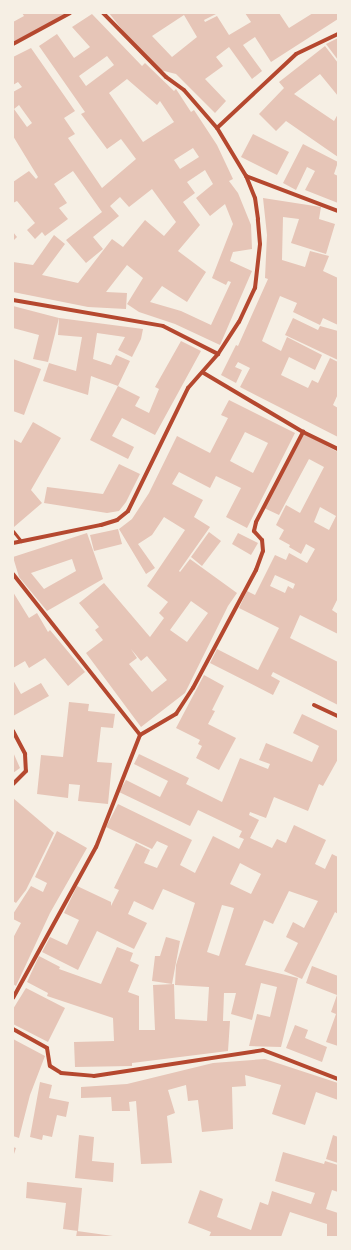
<!DOCTYPE html>
<style>
body{margin:0}
#map{position:relative;width:351px;height:1250px;overflow:hidden;background:#f6efe4;font-family:"Fira Sans Condensed",sans-serif}
div>[style]{position:absolute}
.building>*{inset:0;background:#e6c5b7}
.service>*{height:3px;margin:-1.5px;padding:0 1.5px;transform-origin:1.5px;border-radius:1.5px;background:#b5482f}
.minor>*{height:4px;margin:-2px;padding:0 2px;transform-origin:2px;border-radius:2px;background:#b5482f}
span{translate:-50% -50%;white-space:nowrap;text-align:center;line-height:1.15;-webkit-text-stroke:3px #f6efe4;paint-order:stroke}
.frame{position:absolute;inset:0;border:14px solid #f6efe4;pointer-events:none}
</style>
<div id="map">
<div class="building">
<i style="clip-path:polygon(22px 13px,69px 13px,13px 42px,13px 22px,24px 16px)"></i>
<i style="clip-path:polygon(evenodd,109px 13px,218px 13px,204px 20px,205px 22px,217px 16px,229px 35px,251px 22px,245px 13px,279px 13px,289px 28px,313px 13px,338px 13px,338px 19px,271px 62px,255px 37px,243px 45px,262px 71px,252px 79px,229px 47px,216px 57px,223px 66px,205px 79px,226px 101px,215px 113px,176px 74px,160px 70px,128px 37px,109px 13px,184px 15px,197px 37px,172px 57px,152px 36px,184px 15px)"></i>
<i style="clip-path:polygon(evenodd,92px 14px,142px 66px,145px 63px,174px 91px,176px 89px,191px 112px,194px 110px,217px 145px,233px 179px,229px 181px,238px 193px,251px 225px,252px 249px,233px 252px,230px 261px,252px 271px,220px 345px,175px 324px,139px 312px,127px 304px,143px 278px,127px 265px,106px 292px,127px 293px,126px 309px,88px 307px,13px 292px,13px 262px,33px 265px,54px 235px,65px 244px,42px 275px,78px 283px,112px 239px,123px 247px,145px 220px,164px 236px,176px 222px,152px 189px,129px 207px,120px 197px,110px 206px,119px 216px,93px 237px,103px 249px,86px 263px,66px 240px,102px 212px,73px 171px,54px 184px,67px 203px,59px 208px,68px 219px,45px 236px,42px 232px,35px 239px,27px 230px,35px 223px,17px 201px,13px 203px,13px 182px,29px 171px,36px 179px,38px 177px,13px 136px,13px 92px,22px 87px,18px 82px,13px 85px,13px 57px,31px 48px,75px 111px,64px 118px,75px 134px,68px 138px,102px 188px,136px 159px,121px 139px,107px 149px,81px 114px,85px 112px,39px 46px,57px 34px,74px 58px,90px 47px,72px 27px,92px 14px,107px 56px,114px 65px,86px 86px,79px 76px,107px 56px,92px 14px,127px 79px,157px 105px,160px 101px,174px 122px,143px 142px,109px 93px,127px 79px,92px 14px,19px 105px,32px 123px,27px 127px,14px 109px,19px 105px,92px 14px,193px 148px,199px 157px,180px 169px,174px 160px,193px 148px,92px 14px,205px 170px,213px 184px,196px 198px,210px 216px,225px 204px,233px 224px,212px 278px,226px 285px,228px 281px,231px 282px,211px 325px,181px 311px,150px 302px,162px 286px,187px 302px,206px 272px,178px 251px,200px 225px,183px 202px,195px 193px,187px 182px,205px 170px)"></i>
<i style="clip-path:polygon(338px 38px,338px 60px,326px 44px)"></i>
<i style="clip-path:polygon(325px 46px,338px 63px,338px 96px,320px 74px,294px 94px,334px 121px,338px 114px,338px 157px,286px 121px,276px 131px,259px 114px,284px 88px,279px 82px)"></i>
<i style="clip-path:polygon(253px 134px,289px 152px,277px 175px,241px 157px)"></i>
<i style="clip-path:polygon(303px 144px,338px 162px,334px 174px,338px 176px,338px 203px,305px 190px,315px 171px,307px 167px,296px 190px,283px 183px)"></i>
<i style="clip-path:polygon(263px 198px,321px 207px,319px 219px,335px 224px,326px 254px,291px 243px,299px 219px,283px 217px,282px 260px,305px 267px,310px 251px,329px 256px,323px 271px,338px 278px,338px 325px,323px 318px,320px 325px,293px 312px,297px 303px,280px 296px,262px 341px,281px 351px,287px 337px,322px 355px,315px 370px,289px 357px,281px 375px,308px 388px,312px 380px,318px 383px,330px 358px,338px 362px,338px 394px,333px 405px,338px 408px,338px 437px,240px 387px,250px 368px,238px 362px,235px 367px,242px 370px,236px 383px,221px 375px,236px 345px,238px 346px,268px 279px,265px 278px,267px 235px)"></i>
<i style="clip-path:polygon(13px 232px,17px 237px,13px 241px)"></i>
<i style="clip-path:polygon(13px 306px,59px 318px,48px 362px,33px 359px,39px 335px,13px 328px)"></i>
<i style="clip-path:polygon(59px 318px,143px 329px,141px 339px,132px 357px,118px 350px,125px 337px,97px 333px,93px 359px,111px 365px,116px 355px,130px 361px,118px 386px,91px 376px,88px 395px,43px 381px,49px 363px,76px 371px,82px 337px,58px 335px)"></i>
<i style="clip-path:polygon(293px 318px,318px 330px,320px 326px,338px 331px,338px 360px,285px 335px)"></i>
<i style="clip-path:polygon(181px 341px,201px 351px,155px 435px,122px 418px,112px 436px,134px 447px,128px 459px,90px 440px,118px 386px,140px 397px,135px 406px,149px 413px,159px 389px,155px 387px)"></i>
<i style="clip-path:polygon(13px 359px,41px 369px,24px 415px,13px 411px)"></i>
<i style="clip-path:polygon(evenodd,229px 400px,295px 433px,247px 528px,226px 517px,241px 488px,216px 476px,210px 488px,179px 472px,172px 484px,203px 500px,194px 517px,210px 527px,179px 571px,180px 572px,190px 559px,237px 593px,228px 606px,185px 693px,141px 727px,86px 653px,103px 640px,95px 630px,99px 627px,79px 603px,104px 583px,150px 637px,164px 618px,159px 613px,168px 602px,147px 586px,185px 530px,164px 517px,152px 535px,138px 544px,155px 568px,146px 574px,119px 529px,132px 519px,149px 493px,177px 436px,210px 453px,228px 418px,221px 415px,229px 400px,245px 432px,268px 443px,253px 473px,230px 461px,245px 432px,229px 400px,191px 601px,208px 613px,187px 642px,170px 630px,191px 601px,229px 400px,131px 649px,141px 661px,147px 656px,167px 680px,152px 692px,129px 664px,137px 658px,131px 649px)"></i>
<i style="clip-path:polygon(33px 422px,61px 438px,31px 490px,42px 503px,14px 527px,13px 439px,21px 443px)"></i>
<i style="clip-path:polygon(evenodd,304px 434px,338px 452px,338px 598px,332px 610px,338px 614px,338px 634px,300px 615px,290px 638px,338px 662px,338px 705px,273px 672px,271px 676px,280px 681px,273px 695px,210px 663px,217px 649px,258px 670px,279px 628px,239px 608px,247px 591px,255px 595px,275px 555px,286px 560px,289px 553px,307px 563px,315px 549px,306px 544px,301px 554px,289px 547px,290px 545px,279px 539px,284px 530px,276px 525px,286px 505px,300px 513px,324px 467px,309px 459px,279px 515px,264px 508px,304px 434px,320px 507px,336px 516px,329px 530px,314px 522px,320px 507px,304px 434px,275px 575px,295px 584px,293px 589px,288px 586px,285px 593px,270px 586px,275px 575px)"></i>
<i style="clip-path:polygon(119px 464px,140px 474px,126px 502px,119px 511px,107px 513px,44px 503px,47px 487px,103px 494px)"></i>
<i style="clip-path:polygon(118px 529px,122px 544px,94px 551px,90px 535px)"></i>
<i style="clip-path:polygon(209px 532px,221px 541px,202px 566px,191px 557px)"></i>
<i style="clip-path:polygon(evenodd,87px 533px,103px 579px,47px 611px,19px 577px,13px 557px,87px 533px,72px 559px,76px 571px,44px 589px,31px 573px,72px 559px)"></i>
<i style="clip-path:polygon(238px 533px,258px 543px,251px 555px,232px 544px)"></i>
<i style="clip-path:polygon(13px 592px,29px 618px,37px 613px,48px 632px,50px 630px,85px 672px,68px 686px,45px 658px,29px 668px,25px 661px,13px 668px)"></i>
<i style="clip-path:polygon(204px 675px,224px 686px,212px 710px,215px 711px,208px 724px,236px 738px,219px 770px,196px 758px,202px 746px,198px 744px,200px 740px,176px 728px)"></i>
<i style="clip-path:polygon(13px 680px,21px 694px,41px 683px,49px 696px,13px 716px)"></i>
<i style="clip-path:polygon(69px 702px,89px 704px,88px 711px,115px 714px,113px 728px,101px 727px,97px 762px,112px 763px,108px 804px,78px 801px,80px 785px,69px 784px,68px 798px,37px 794px,41px 755px,63px 757px)"></i>
<i style="clip-path:polygon(evenodd,302px 714px,338px 731px,338px 759px,323px 786px,319px 784px,308px 811px,274px 797px,266px 818px,250px 812px,249px 815px,259px 820px,250px 838px,272px 848px,277px 839px,286px 843px,294px 825px,326px 840px,315px 864px,325px 869px,332px 854px,338px 857px,338px 914px,335px 912px,302px 979px,284px 971px,298px 943px,286px 937px,293px 922px,304px 928px,318px 901px,289px 891px,273px 924px,264px 920px,245px 965px,298px 978px,281px 1047px,249px 1046px,257px 1014px,270px 1017px,277px 987px,261px 983px,252px 1020px,231px 1014px,236px 993px,224px 993px,223px 1021px,230px 1021px,228px 1051px,132px 1063px,132px 1066px,75px 1067px,74px 1042px,114px 1041px,113px 1018px,47px 996px,48px 993px,27px 982px,39px 956px,60px 967px,59px 969px,101px 984px,117px 947px,133px 953px,130px 961px,139px 965px,128px 992px,139px 996px,139px 1030px,155px 1030px,153px 985px,174px 984px,175px 1019px,207px 1021px,209px 987px,175px 985px,176px 965px,195px 903px,168px 891px,163px 889px,153px 910px,134px 901px,128px 914px,147px 923px,134px 949px,97px 931px,78px 970px,42px 952px,50px 937px,67px 945px,79px 920px,64px 913px,77px 886px,111px 902px,111px 906px,119px 890px,114px 888px,136px 843px,150px 850px,144px 863px,157px 868px,168px 846px,157px 841px,152px 849px,106px 827px,118px 804px,192px 840px,180px 865px,195px 873px,213px 836px,239px 849px,244px 839px,239px 837px,242px 831px,198px 810px,190px 826px,119px 792px,126px 780px,160px 797px,168px 781px,134px 764px,139px 754px,189px 778px,186px 784px,222px 802px,240px 758px,268px 769px,270px 764px,259px 760px,266px 743px,312px 762px,319px 746px,293px 733px,302px 714px,240px 863px,261px 874px,251px 894px,230px 884px,240px 863px,302px 714px,222px 905px,234px 908px,219px 956px,207px 952px,222px 905px)"></i>
<i style="clip-path:polygon(13px 752px,20px 768px,13px 773px)"></i>
<i style="clip-path:polygon(13px 798px,54px 833px,26px 890px,16px 903px,13px 901px)"></i>
<i style="clip-path:polygon(57px 831px,87px 848px,50px 913px,16px 986px,13px 984px,13px 938px,21px 923px,13px 919px,13px 914px,31px 886px,43px 892px,47px 883px,35px 877px)"></i>
<i style="clip-path:polygon(166px 937px,180px 941px,172px 984px,152px 981px,155px 956px,160px 956px)"></i>
<i style="clip-path:polygon(312px 966px,338px 976px,338px 1046px,326px 1042px,336px 1014px,331px 1012px,337px 995px,306px 983px)"></i>
<i style="clip-path:polygon(26px 988px,65px 1008px,48px 1042px,13px 1024px,13px 1009px)"></i>
<i style="clip-path:polygon(295px 1025px,308px 1030px,305px 1038px,327px 1047px,322px 1062px,286px 1048px)"></i>
<i style="clip-path:polygon(13px 1039px,45px 1056px,30px 1095px,19px 1138px,13px 1136px)"></i>
<i style="clip-path:polygon(265px 1059px,338px 1083px,338px 1100px,316px 1092px,305px 1125px,272px 1114px,281px 1085px,245px 1075px,246px 1086px,232px 1087px,233px 1129px,202px 1132px,198px 1100px,188px 1101px,186px 1085px,168px 1090px,175px 1113px,167px 1116px,172px 1163px,141px 1164px,136px 1101px,129px 1102px,130px 1111px,112px 1111px,111px 1097px,81px 1098px,81px 1087px,127px 1084px,213px 1063px)"></i>
<i style="clip-path:polygon(40px 1082px,52px 1085px,49px 1098px,69px 1102px,66px 1117px,57px 1115px,52px 1137px,43px 1135px,42px 1140px,30px 1137px)"></i>
<i style="clip-path:polygon(79px 1135px,94px 1137px,92px 1161px,114px 1163px,113px 1182px,75px 1178px)"></i>
<i style="clip-path:polygon(333px 1135px,338px 1137px,338px 1163px,326px 1159px)"></i>
<i style="clip-path:polygon(13px 1147px,16px 1148px,13px 1157px)"></i>
<i style="clip-path:polygon(283px 1152px,324px 1164px,325px 1161px,338px 1165px,338px 1192px,332px 1190px,326px 1209px,338px 1213px,338px 1237px,327px 1237px,327px 1224px,290px 1212px,281px 1237px,209px 1237px,211px 1232px,188px 1223px,200px 1190px,223px 1199px,217px 1217px,251px 1230px,260px 1202px,268px 1205px,272px 1191px,311px 1204px,315px 1193px,275px 1181px)"></i>
<i style="clip-path:polygon(27px 1182px,82px 1188px,78px 1231px,63px 1229px,66px 1203px,26px 1198px)"></i>
<i style="clip-path:polygon(77px 1231px,113px 1236px,113px 1237px,76px 1237px)"></i>
</div>
<div class="service">
<i style="left:13px;top:531px;width:13px;rotate:51deg"></i>
</div>
<div class="minor">
<i style="left:13px;top:44px;width:65px;rotate:-28.5deg"></i>
<i style="left:217px;top:128px;width:108px;rotate:-43.1deg"></i>
<i style="left:296px;top:54px;width:47px;rotate:-25.5deg"></i>
<i style="left:246px;top:176px;width:98px;rotate:20.8deg"></i>
<i style="left:13px;top:300px;width:152px;rotate:9.8deg"></i>
<i style="left:163px;top:326px;width:62px;rotate:27deg"></i>
<i style="left:303px;top:432px;width:39px;rotate:26deg"></i>
<i style="left:13px;top:543px;width:90px;rotate:-11.6deg"></i>
<i style="left:101px;top:525px;width:17px;rotate:-17deg"></i>
<i style="left:117px;top:520px;width:14px;rotate:-39deg"></i>
<i style="left:128px;top:511px;width:137px;rotate:-64deg"></i>
<i style="left:188px;top:388px;width:45px;rotate:-48.6deg"></i>
<i style="left:218px;top:354px;width:38px;rotate:-57deg"></i>
<i style="left:239px;top:322px;width:38px;rotate:-65deg"></i>
<i style="left:255px;top:288px;width:44px;rotate:-83.5deg"></i>
<i style="left:260px;top:244px;width:25px;rotate:-95deg"></i>
<i style="left:258px;top:219px;width:21px;rotate:-98deg"></i>
<i style="left:255px;top:198px;width:24px;rotate:-112deg"></i>
<i style="left:246px;top:176px;width:56px;rotate:-121.1deg"></i>
<i style="left:217px;top:128px;width:50px;rotate:-131deg"></i>
<i style="left:184px;top:90px;width:22px;rotate:-144deg"></i>
<i style="left:166px;top:77px;width:90px;rotate:-134.5deg"></i>
<i style="left:13px;top:574px;width:205px;rotate:51.7deg"></i>
<i style="left:140px;top:735px;width:120px;rotate:111.4deg"></i>
<i style="left:96px;top:847px;width:172px;rotate:118.8deg"></i>
<i style="left:314px;top:705px;width:26px;rotate:25deg"></i>
<i style="left:13px;top:731px;width:26px;rotate:62deg"></i>
<i style="left:25px;top:754px;width:17px;rotate:87deg"></i>
<i style="left:26px;top:771px;width:18px;rotate:135deg"></i>
<i style="left:140px;top:735px;width:42px;rotate:-30.3deg"></i>
<i style="left:176px;top:714px;width:31px;rotate:-57deg"></i>
<i style="left:193px;top:688px;width:134px;rotate:-61.9deg"></i>
<i style="left:256px;top:570px;width:20px;rotate:-70deg"></i>
<i style="left:263px;top:551px;width:11px;rotate:-95deg"></i>
<i style="left:262px;top:540px;width:12px;rotate:-132deg"></i>
<i style="left:254px;top:531px;width:9px;rotate:-77deg"></i>
<i style="left:256px;top:522px;width:102px;rotate:-62.4deg"></i>
<i style="left:303px;top:432px;width:117px;rotate:-149.3deg"></i>
<i style="left:13px;top:1029px;width:39px;rotate:29deg"></i>
<i style="left:47px;top:1048px;width:18px;rotate:81deg"></i>
<i style="left:50px;top:1066px;width:13px;rotate:32deg"></i>
<i style="left:61px;top:1073px;width:33px;rotate:5deg"></i>
<i style="left:94px;top:1076px;width:171px;rotate:-8.7deg"></i>
<i style="left:263px;top:1050px;width:80px;rotate:21.1deg"></i>
</div>
<div class="frame"></div>
</div>
